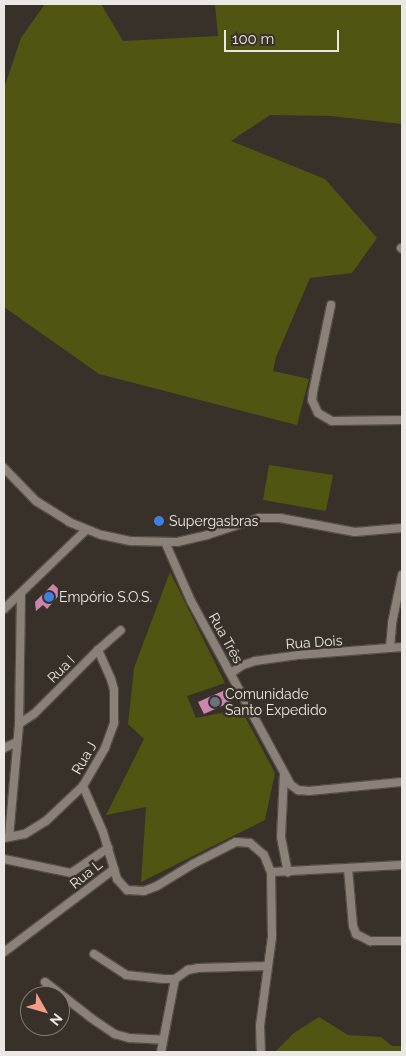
<!DOCTYPE html>
<meta charset="utf-8">
<style>
body{margin:0}
#map{position:relative;width:406px;height:1056px;overflow:hidden;background:#383129;font-family:Raleway,sans-serif}
div>[style]{position:absolute}
.green>*{inset:0;background:#505612}
.building>*{inset:0;background:#cc85ac}
.roads{filter:drop-shadow(1px 0 #544f48) drop-shadow(-1px 0 #544f48) drop-shadow(0 1px #544f48) drop-shadow(0 -1px #544f48)}
.street>*{height:8px;margin:-4px;padding:0 4px;transform-origin:4px;border-radius:4px;background:#8a8279}
.dots>*{width:14px;height:14px;translate:-50% -50%;box-sizing:border-box;border:2px solid #383129;border-radius:50%}
span{translate:-50% -50%;white-space:nowrap;text-align:center;line-height:1.15;-webkit-text-stroke:5px #383129;paint-order:stroke}
.poi-label{font-size:14px;color:#ebe7e2}
.left{translate:0 -50%;text-align:left}
.street-label{font-size:14px;color:#ebe7e2}
.frame{position:absolute;inset:0;border:5px solid #ebe7e2;pointer-events:none}
.north{position:absolute;left:20px;top:986px;width:50px;height:50px;box-sizing:border-box;background:#383129;border:1px solid #807a73;border-radius:50%;rotate:128deg;font-size:14px;font-weight:700;line-height:20px;text-align:center;color:#ebe7e2}
.north::after{content:'';display:block;margin:auto;width:18px;height:22px;background:#f49e8a;clip-path:polygon(50% 0,100% 100%,50% 72%,0 100%)}
.scale{position:absolute;left:224px;top:30px;width:115px;height:22px;box-sizing:border-box;border:2px solid #ebe7e2;border-top:0;padding-left:6px;font-size:15px;line-height:18px;white-space:nowrap;color:#ebe7e2;-webkit-text-stroke:4px #383129;paint-order:stroke}
</style>
<div id="map">
<div class="green">
<i style="clip-path:polygon(45px 4px,101px 4px,123px 41px,218px 36px,215px 4px,402px 4px,402px 124px,331px 116px,270px 115px,231px 141px,325px 179px,377px 238px,352px 273px,310px 278px,276px 357px,273px 371px,309px 379px,297px 425px,99px 374px,4px 307px,4px 88px,21px 38px)"></i>
<i style="clip-path:polygon(269px 465px,333px 475px,326px 511px,263px 500px)"></i>
<i style="clip-path:polygon(170px 572px,225px 683px,187px 696px,196px 718px,241px 709px,275px 773px,265px 820px,141px 882px,146px 807px,106px 815px,144px 739px,128px 724px,134px 668px)"></i>
<i style="clip-path:polygon(319px 1017px,348px 1035px,381px 1037px,392px 1046px,402px 1046px,402px 1051px,275px 1052px,294px 1033px)"></i>
</div>
<div class="building">
<i style="clip-path:polygon(53px 584px,62px 592px,47px 609px,43px 605px,36px 611px,35px 602px)"></i>
<i style="clip-path:polygon(225px 690px,231px 702px,204px 714px,198px 702px)"></i>
</div>
<div class="roads">
<div class="street">
<i style="left:401px;top:248px;width:1px;rotate:45deg"></i>
<i style="left:331px;top:305px;width:89px;rotate:101.7deg"></i>
<i style="left:313px;top:392px;width:8px;rotate:97deg"></i>
<i style="left:312px;top:400px;width:14px;rotate:65deg"></i>
<i style="left:318px;top:413px;width:16px;rotate:30deg"></i>
<i style="left:332px;top:421px;width:70px;rotate:-0.8deg"></i>
<i style="left:4px;top:468px;width:46px;rotate:45.9deg"></i>
<i style="left:36px;top:501px;width:39px;rotate:32deg"></i>
<i style="left:69px;top:522px;width:35px;rotate:22deg"></i>
<i style="left:102px;top:535px;width:30px;rotate:12deg"></i>
<i style="left:131px;top:541px;width:46px;rotate:1.2deg"></i>
<i style="left:177px;top:542px;width:31px;rotate:-13deg"></i>
<i style="left:207px;top:535px;width:55px;rotate:-18.1deg"></i>
<i style="left:259px;top:518px;width:21px"></i>
<i style="left:280px;top:518px;width:76px;rotate:10.6deg"></i>
<i style="left:355px;top:532px;width:47px;rotate:-4.9deg"></i>
<i style="left:165px;top:542px;width:64px;rotate:66.2deg"></i>
<i style="left:191px;top:601px;width:209px;rotate:61.5deg"></i>
<i style="left:291px;top:785px;width:9px;rotate:36deg"></i>
<i style="left:298px;top:790px;width:11px;rotate:5deg"></i>
<i style="left:309px;top:791px;width:93px;rotate:-5.5deg"></i>
<i style="left:4px;top:609px;width:114px;rotate:-43.9deg"></i>
<i style="left:390px;top:648px;width:25px;rotate:-85deg"></i>
<i style="left:392px;top:623px;width:49px;rotate:-78.2deg"></i>
<i style="left:231px;top:673px;width:14px;rotate:-34deg"></i>
<i style="left:243px;top:665px;width:13px;rotate:-18deg"></i>
<i style="left:255px;top:661px;width:43px;rotate:-7.9deg"></i>
<i style="left:298px;top:655px;width:104px;rotate:-4.4deg"></i>
<i style="left:19px;top:724px;width:18px;rotate:-34deg"></i>
<i style="left:34px;top:714px;width:91px;rotate:-45deg"></i>
<i style="left:98px;top:650px;width:30px;rotate:-41deg"></i>
<i style="left:4px;top:748px;width:14px;rotate:-25deg"></i>
<i style="left:284px;top:774px;width:63px;rotate:92.7deg"></i>
<i style="left:281px;top:837px;width:36px;rotate:79deg"></i>
<i style="left:83px;top:786px;width:50px;rotate:66.5deg"></i>
<i style="left:103px;top:832px;width:49px;rotate:73.4deg"></i>
<i style="left:117px;top:879px;width:15px;rotate:48deg"></i>
<i style="left:127px;top:890px;width:17px;rotate:3deg"></i>
<i style="left:144px;top:891px;width:14px;rotate:-21deg"></i>
<i style="left:157px;top:886px;width:42px;rotate:-31.4deg"></i>
<i style="left:193px;top:864px;width:48px;rotate:-27.1deg"></i>
<i style="left:236px;top:842px;width:14px;rotate:4deg"></i>
<i style="left:250px;top:843px;width:18px;rotate:41deg"></i>
<i style="left:264px;top:855px;width:18px;rotate:68deg"></i>
<i style="left:271px;top:872px;width:65px;rotate:89.1deg"></i>
<i style="left:272px;top:937px;width:90px;rotate:97.7deg"></i>
<i style="left:260px;top:1026px;width:26px;rotate:88deg"></i>
<i style="left:9px;top:837px;width:113px;rotate:-84.9deg"></i>
<i style="left:19px;top:724px;width:130px;rotate:-89.1deg"></i>
<i style="left:4px;top:838px;width:21px;rotate:-11deg"></i>
<i style="left:25px;top:834px;width:25px;rotate:-32deg"></i>
<i style="left:46px;top:821px;width:51px;rotate:-43.4deg"></i>
<i style="left:83px;top:786px;width:44px;rotate:-59.9deg"></i>
<i style="left:105px;top:748px;width:27px;rotate:-70deg"></i>
<i style="left:114px;top:723px;width:33px;rotate:-90deg"></i>
<i style="left:114px;top:690px;width:11px;rotate:-105deg"></i>
<i style="left:111px;top:679px;width:32px;rotate:-114deg"></i>
<i style="left:4px;top:859px;width:68px;rotate:11.8deg"></i>
<i style="left:71px;top:873px;width:45px;rotate:-34deg"></i>
<i style="left:348px;top:868px;width:58px;rotate:85.1deg"></i>
<i style="left:353px;top:926px;width:9px;rotate:69deg"></i>
<i style="left:356px;top:934px;width:16px;rotate:27deg"></i>
<i style="left:370px;top:941px;width:32px"></i>
<i style="left:271px;top:872px;width:131px;rotate:-3.1deg"></i>
<i style="left:4px;top:952px;width:138px;rotate:-37deg"></i>
<i style="left:94px;top:954px;width:38px;rotate:33deg"></i>
<i style="left:126px;top:975px;width:38px;rotate:6deg"></i>
<i style="left:164px;top:979px;width:11px"></i>
<i style="left:175px;top:979px;width:16px;rotate:-35deg"></i>
<i style="left:188px;top:970px;width:10px;rotate:-11deg"></i>
<i style="left:198px;top:968px;width:70px;rotate:-1.6deg"></i>
<i style="left:45px;top:982px;width:58px;rotate:38deg"></i>
<i style="left:91px;top:1018px;width:29px;rotate:34deg"></i>
<i style="left:115px;top:1034px;width:15px;rotate:16deg"></i>
<i style="left:129px;top:1038px;width:34px;rotate:3deg"></i>
<i style="left:161px;top:1052px;width:74px;rotate:-79.1deg"></i>
</div>
</div>
<div class="dots">
<i style="left:159px;top:521px;background:#3f7fe0"></i>
<i style="left:49px;top:597px;background:#3f7fe0"></i>
<i style="left:215px;top:702px;background:#6b7280"></i>
</div>
<div class="poi-label">
<span class="left" style="left:169px;top:521px">Supergasbras</span>
<span class="left" style="left:59px;top:597px">Empório S.O.S.</span>
<span class="left" style="left:225px;top:702px">Comunidade<br>Santo Expedido</span>
</div>
<div class="street-label">
<span style="left:226px;top:638px;rotate:61deg">Rua Três</span>
<span style="left:314px;top:642px;rotate:-4deg">Rua Dois</span>
<span style="left:61px;top:669px;rotate:-45deg">Rua I</span>
<span style="left:84px;top:758px;rotate:-60deg">Rua J</span>
<span style="left:86px;top:874px;rotate:-39deg">Rua L</span>
</div>
<div class="frame"></div>
<div class="north">N</div>
<div class="scale">100 m</div>
</div>
